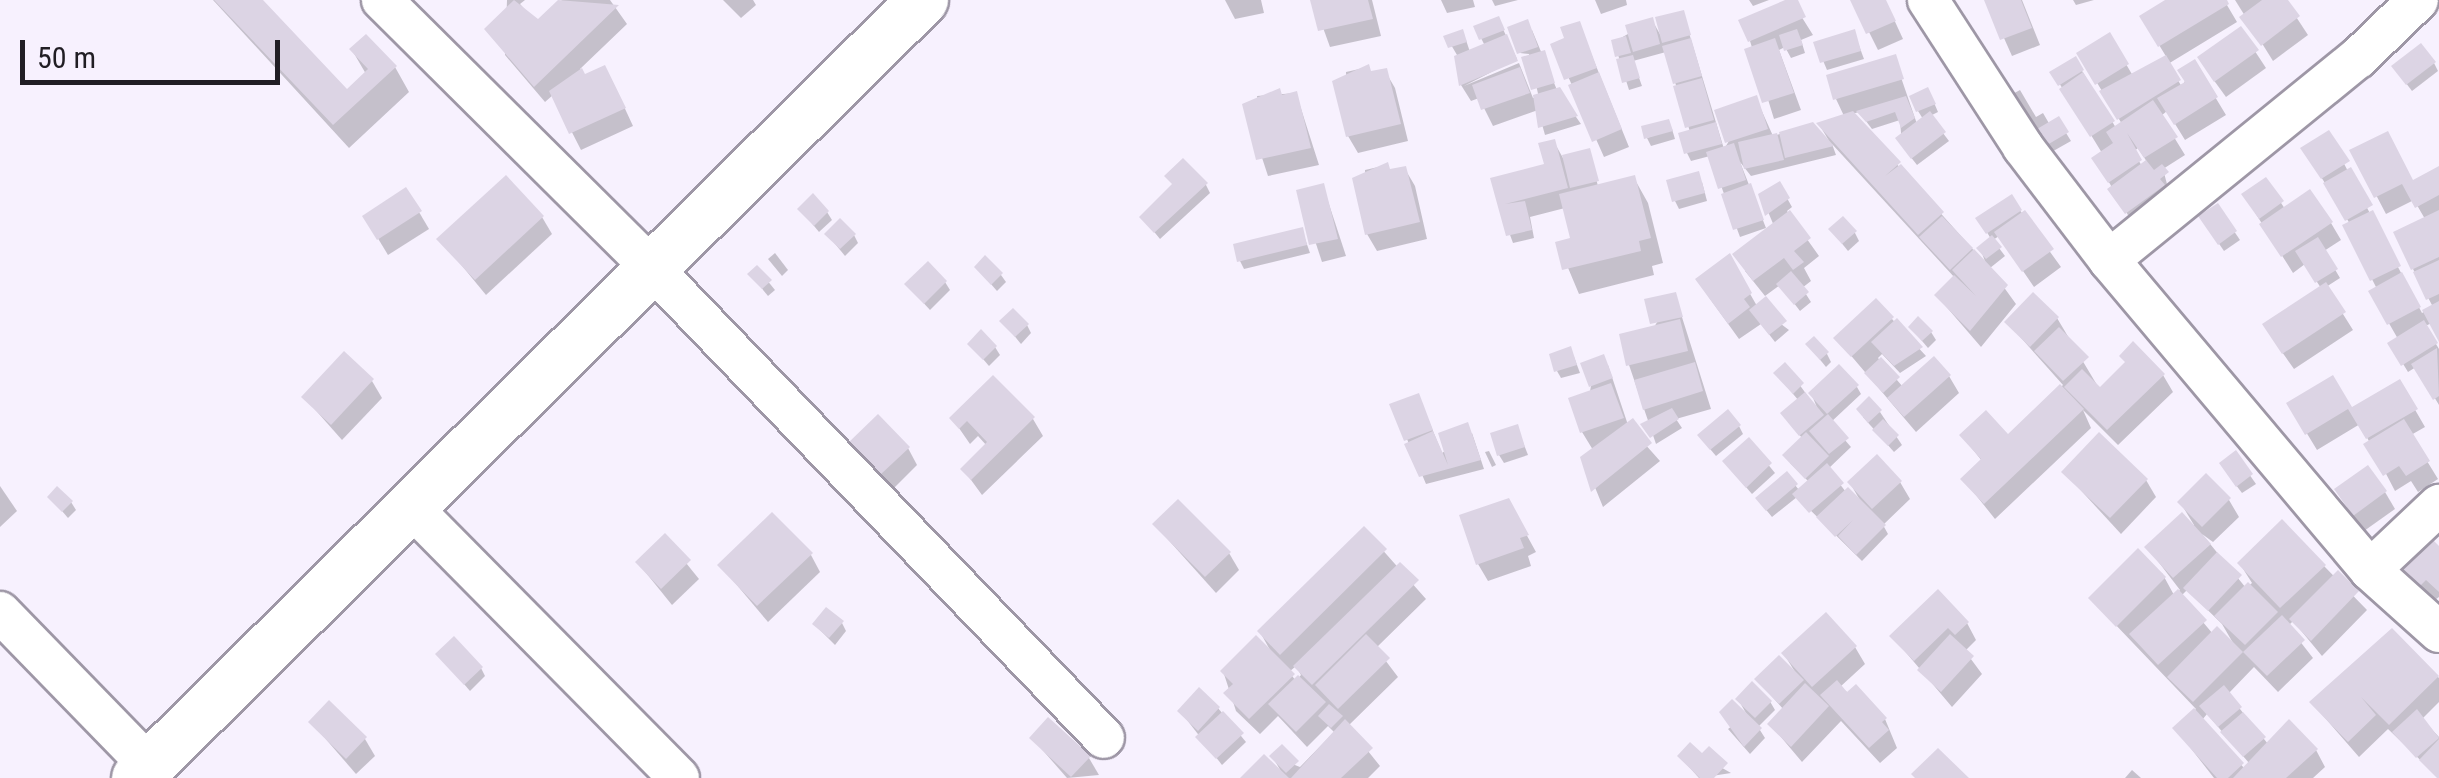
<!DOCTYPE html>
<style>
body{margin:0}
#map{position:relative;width:2439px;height:778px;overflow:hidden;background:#f7f1fe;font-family:"Roboto Condensed",sans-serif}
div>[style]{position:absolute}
.shadow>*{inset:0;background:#0003}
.building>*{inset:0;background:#dcd4e4}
.roads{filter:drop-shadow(2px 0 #9e97a6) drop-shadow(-2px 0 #9e97a6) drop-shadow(0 2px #9e97a6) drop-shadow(0 -2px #9e97a6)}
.minor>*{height:40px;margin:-20px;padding:0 20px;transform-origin:20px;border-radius:20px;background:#fff}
.tertiary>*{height:50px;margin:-25px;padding:0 25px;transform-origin:25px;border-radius:25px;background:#fff}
span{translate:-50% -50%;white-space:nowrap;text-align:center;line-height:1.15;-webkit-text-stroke:8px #f7f1fe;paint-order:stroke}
.scale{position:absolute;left:20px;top:40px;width:260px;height:45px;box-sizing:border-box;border:5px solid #211e24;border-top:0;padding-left:12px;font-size:30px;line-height:35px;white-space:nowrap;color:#211e24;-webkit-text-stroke:8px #f7f1fe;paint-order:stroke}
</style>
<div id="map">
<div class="shadow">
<i style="clip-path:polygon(213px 0,260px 0,347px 92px,366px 74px,352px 50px,395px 67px,409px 92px,349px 148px)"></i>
<i style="clip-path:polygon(507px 0,525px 0,520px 4px,538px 24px,562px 0,610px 0,627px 24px,580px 69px,585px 77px,614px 85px,633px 126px,581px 150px,553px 95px,545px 102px,505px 55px)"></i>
<i style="clip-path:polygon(723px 0,753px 0,756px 5px,741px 18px)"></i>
<i style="clip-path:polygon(1225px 0,1261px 0,1264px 13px,1235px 19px)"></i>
<i style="clip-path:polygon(1313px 0,1372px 0,1381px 36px,1330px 47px)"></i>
<i style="clip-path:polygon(1441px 0,1473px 0,1475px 7px,1447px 13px)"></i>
<i style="clip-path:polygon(1492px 0,1518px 0,1495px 6px)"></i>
<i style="clip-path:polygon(1595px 0,1626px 0,1627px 5px,1601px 14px)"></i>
<i style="clip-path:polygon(1749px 0,1769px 0,1753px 6px)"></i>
<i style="clip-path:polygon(1791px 0,1813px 35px,1801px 40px,1805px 53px,1791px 58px,1785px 47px,1779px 50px,1801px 110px,1774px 119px,1750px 41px)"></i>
<i style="clip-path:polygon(1853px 0,1885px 0,1903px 39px,1878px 50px)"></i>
<i style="clip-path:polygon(1987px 0,2022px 0,2040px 45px,2012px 56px)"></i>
<i style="clip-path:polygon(2073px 0,2094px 0,2076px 5px)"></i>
<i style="clip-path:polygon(evenodd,2170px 0,2224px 0,2237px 22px,2168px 64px,2182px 87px,2194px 62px,2226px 115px,2185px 140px,2167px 111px,2161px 116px,2185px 155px,2163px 169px,2172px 203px,2136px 229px,2095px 158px,2102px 153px,2053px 73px,2075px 59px,2116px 128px,2122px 124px,2079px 53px,2109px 35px,2133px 76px,2167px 58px,2142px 17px,2170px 0,2138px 148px,2147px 162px,2142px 166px,2133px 152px,2138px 148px)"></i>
<i style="clip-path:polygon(2235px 0,2285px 0,2308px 35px,2273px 61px)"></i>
<i style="clip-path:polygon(1683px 13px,1724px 149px,1756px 98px,1773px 136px,1812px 125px,1829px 141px,1819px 124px,1844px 116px,1836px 99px,1894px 57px,1917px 124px,1923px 119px,1918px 111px,1932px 98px,1938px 112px,1930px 116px,1949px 141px,1917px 165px,1902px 146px,1900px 120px,1872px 129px,1859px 112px,1852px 114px,1986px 264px,1980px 248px,1991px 239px,1979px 219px,2011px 198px,2061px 267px,2034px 287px,1999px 236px,1993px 240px,2005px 256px,1990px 268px,2016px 304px,1981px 347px,1937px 296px,1955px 278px,1832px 144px,1836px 155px,1751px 176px,1740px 162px,1766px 228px,1740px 237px,1710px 156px,1691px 161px,1687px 153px,1690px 132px,1666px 52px,1633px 61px,1642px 86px,1629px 90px,1614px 42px,1652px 20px,1661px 36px)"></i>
<i style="clip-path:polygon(1579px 24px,1629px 147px,1604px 157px,1554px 45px,1568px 40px)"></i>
<i style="clip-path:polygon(1502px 27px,1517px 59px,1464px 86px,1519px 63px,1533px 98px,1539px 98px,1529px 54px,1520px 53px,1532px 30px,1557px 90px,1581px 124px,1545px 135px,1538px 110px,1493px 126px,1479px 98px,1471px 101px,1461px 85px,1457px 55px,1447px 38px,1466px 40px,1470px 52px,1485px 46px,1476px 28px)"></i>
<i style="clip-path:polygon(2241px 30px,2266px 68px,2226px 97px,2210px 75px)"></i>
<i style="clip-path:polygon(1854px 32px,1864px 59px,1827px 70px,1816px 44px)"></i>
<i style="clip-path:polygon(2434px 63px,2438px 71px,2412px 91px,2399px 74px)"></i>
<i style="clip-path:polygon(1368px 67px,1372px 74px,1385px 71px,1395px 88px,1408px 141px,1358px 153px,1348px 136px,1346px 72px)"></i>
<i style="clip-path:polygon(2020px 90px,2036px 117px,2043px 113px,2050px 125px,2058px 120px,2071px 141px,2048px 154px,2007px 97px)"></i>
<i style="clip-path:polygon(1296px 93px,1319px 165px,1268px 176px,1245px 106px,1258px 103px,1257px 96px)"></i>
<i style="clip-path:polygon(1672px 129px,1675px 139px,1651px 146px,1647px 138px)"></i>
<i style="clip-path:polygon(2328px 133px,2422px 313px,2433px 307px,2413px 269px,2425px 219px,2414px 200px,2386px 214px,2353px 151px,2413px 183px,2439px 169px,2439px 337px,2432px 323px,2425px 326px,2439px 349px,2439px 405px,2416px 367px,2408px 372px,2391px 344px,2398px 339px,2371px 292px,2377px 289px,2345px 226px,2350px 224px,2304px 149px)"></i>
<i style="clip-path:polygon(1554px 142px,1563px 158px,1589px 151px,1600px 194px,1634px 178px,1648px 203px,1663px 263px,1652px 266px,1654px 275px,1579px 294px,1558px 244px,1573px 240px,1565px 208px,1530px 217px,1534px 238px,1513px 243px,1499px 205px,1547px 166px)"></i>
<i style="clip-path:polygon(1387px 165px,1391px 172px,1405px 169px,1415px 186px,1427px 239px,1377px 251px,1367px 234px,1365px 170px)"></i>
<i style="clip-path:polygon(1167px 176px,1206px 185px,1210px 193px,1160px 239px,1142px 217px,1174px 186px)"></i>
<i style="clip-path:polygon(2266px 180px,2285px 209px,2331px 223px,2341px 240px,2324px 251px,2340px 278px,2326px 287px,2353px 330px,2294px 369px,2275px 342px,2321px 288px,2305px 264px,2293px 273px,2249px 203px)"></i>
<i style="clip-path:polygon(1702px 182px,1707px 201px,1679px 209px,1675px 201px)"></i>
<i style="clip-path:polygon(1779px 184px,1792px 207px,1787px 211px,1819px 256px,1804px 268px,1811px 281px,1802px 288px,1811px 302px,1800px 311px,1780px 285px,1765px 296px,1745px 271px,1774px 226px,1761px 195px)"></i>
<i style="clip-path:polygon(1323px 186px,1346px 256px,1322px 262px,1299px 192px)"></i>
<i style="clip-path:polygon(2217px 206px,2240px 240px,2224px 251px,2206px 225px)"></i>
<i style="clip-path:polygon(800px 209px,827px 212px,832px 220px,819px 232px)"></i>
<i style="clip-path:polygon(419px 212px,429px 229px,388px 255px,365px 217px)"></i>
<i style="clip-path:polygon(542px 217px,552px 234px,486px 295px,440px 239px)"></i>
<i style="clip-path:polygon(1302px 230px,1310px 253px,1244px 269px,1240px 261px)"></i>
<i style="clip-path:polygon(1831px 230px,1855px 233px,1859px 241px,1848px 251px)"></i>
<i style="clip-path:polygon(827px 234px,854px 235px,858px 243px,845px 256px)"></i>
<i style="clip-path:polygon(775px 253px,788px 270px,782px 276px,768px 259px)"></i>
<i style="clip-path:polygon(1729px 257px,1757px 306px,1789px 330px,1775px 342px,1761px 324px,1739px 339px,1708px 296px)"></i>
<i style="clip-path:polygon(757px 268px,775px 290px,768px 296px,750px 274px)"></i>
<i style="clip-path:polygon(977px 268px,1001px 275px,1006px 282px,997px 291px)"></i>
<i style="clip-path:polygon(945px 282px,950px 290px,930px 310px,907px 285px)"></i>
<i style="clip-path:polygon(1675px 295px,1711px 409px,1676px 419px,1682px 428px,1656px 444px,1629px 365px)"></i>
<i style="clip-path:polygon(2057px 318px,2100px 390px,2163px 375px,2173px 392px,2118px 445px,2083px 410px,2091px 428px,1995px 519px,1963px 479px,1982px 461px,1962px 436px,2007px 438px,2063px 385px,2007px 322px)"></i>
<i style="clip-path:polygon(1892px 319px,1926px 356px,1900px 373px,1882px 354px,1878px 358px,1903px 387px,1949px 376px,1959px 393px,1916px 432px,1836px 338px)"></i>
<i style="clip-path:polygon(1002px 321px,1027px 325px,1031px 333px,1021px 344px)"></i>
<i style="clip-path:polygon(1911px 328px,1931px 332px,1936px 340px,1928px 348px)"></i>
<i style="clip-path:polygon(970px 344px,995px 347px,1000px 355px,989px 366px)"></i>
<i style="clip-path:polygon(1808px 345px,1827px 354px,1831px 362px,1826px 367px)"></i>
<i style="clip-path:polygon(1574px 357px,1580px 373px,1561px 378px,1557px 371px)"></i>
<i style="clip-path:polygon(1608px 365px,1628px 425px,1660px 461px,1603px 507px,1583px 458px,1593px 450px,1582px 432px,1591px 386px)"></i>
<i style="clip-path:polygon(1785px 365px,1818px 410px,1811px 393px,1857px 387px,1861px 394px,1830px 423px,1851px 447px,1828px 469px,1846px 492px,1861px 502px,1850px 483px,1900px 482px,1910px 499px,1883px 525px,1888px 534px,1862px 561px,1797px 497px,1772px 517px,1763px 506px,1787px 475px,1799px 490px,1809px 482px,1790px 463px,1803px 439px,1788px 422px,1799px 401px,1776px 374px)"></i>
<i style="clip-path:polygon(2332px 379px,2351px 410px,2399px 382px,2425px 427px,2411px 435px,2438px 479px,2418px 492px,2411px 481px,2395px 491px,2360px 424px,2317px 450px,2289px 404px)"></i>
<i style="clip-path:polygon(372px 381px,382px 398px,342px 440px,304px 397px)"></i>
<i style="clip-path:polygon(1422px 404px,1442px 453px,1472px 433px,1484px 469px,1426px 484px,1393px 406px)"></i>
<i style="clip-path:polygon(1880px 412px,1902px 445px,1894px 452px,1863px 417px)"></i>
<i style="clip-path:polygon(952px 418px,1033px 419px,1043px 436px,982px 495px,963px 469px,987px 446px,978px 436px,970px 444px)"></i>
<i style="clip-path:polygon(1739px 426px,1743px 434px,1716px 456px,1705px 443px)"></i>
<i style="clip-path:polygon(1517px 427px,1528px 455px,1504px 463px,1499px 455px)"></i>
<i style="clip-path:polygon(1749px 441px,1775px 473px,1752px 494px,1730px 469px)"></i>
<i style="clip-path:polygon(851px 443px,908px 448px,917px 465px,891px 491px)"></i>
<i style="clip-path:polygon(1489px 451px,1496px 465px,1492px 467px,1485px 452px)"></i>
<i style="clip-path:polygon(2235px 454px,2256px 484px,2242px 493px,2226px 472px)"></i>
<i style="clip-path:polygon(2064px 472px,2146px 480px,2156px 497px,2121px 534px)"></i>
<i style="clip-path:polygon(0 486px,17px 511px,0 527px)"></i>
<i style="clip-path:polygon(2385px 492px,2395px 509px,2364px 531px,2347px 507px)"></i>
<i style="clip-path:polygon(50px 497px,71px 502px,76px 510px,68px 518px)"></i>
<i style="clip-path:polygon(evenodd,2229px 500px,2239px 517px,2213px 542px,2202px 534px,2246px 588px,2252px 583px,2240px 564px,2324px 566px,2367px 610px,2322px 656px,2293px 621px,2288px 626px,2313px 658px,2278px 692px,2254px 667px,2228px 694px,2268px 744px,2316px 750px,2325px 767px,2313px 778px,2214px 778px,2175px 728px,2196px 709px,2091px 599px,2162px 573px,2174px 595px,2180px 590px,2147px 547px,2194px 525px,2180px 502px,2229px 500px,2187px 590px,2222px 624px,2233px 643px,2213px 634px,2181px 596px,2187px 590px,2229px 500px,2207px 714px,2249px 763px,2244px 768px,2202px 720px,2207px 714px)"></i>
<i style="clip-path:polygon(1508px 501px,1536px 552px,1528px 556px,1531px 566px,1488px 581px,1478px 564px)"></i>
<i style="clip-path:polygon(1155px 525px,1229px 553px,1239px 570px,1216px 593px)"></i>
<i style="clip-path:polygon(evenodd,1364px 529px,1426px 599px,1376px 648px,1398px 677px,1348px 726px,1380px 766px,1368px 778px,1244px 778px,1282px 773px,1272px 756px,1300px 767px,1334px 732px,1328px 726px,1307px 747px,1278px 716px,1260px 734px,1236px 711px,1223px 671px,1270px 650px,1260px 632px,1364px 529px,1296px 666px,1301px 675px,1296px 681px,1289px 672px,1296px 666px)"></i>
<i style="clip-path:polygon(665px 537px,699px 579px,672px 605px,638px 563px)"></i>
<i style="clip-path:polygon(2439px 549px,2439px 597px,2425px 607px,2409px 591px)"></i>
<i style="clip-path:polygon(811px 555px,820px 572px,768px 622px,720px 565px)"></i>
<i style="clip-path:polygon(842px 623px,846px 631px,835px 645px,815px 625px)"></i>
<i style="clip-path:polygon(1967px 623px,1976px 640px,1965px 651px,1982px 674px,1952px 707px,1892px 636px)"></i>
<i style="clip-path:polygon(2392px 631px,2439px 678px,2439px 702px,2422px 719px,2439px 737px,2439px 778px,2388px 729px,2359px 757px,2312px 703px)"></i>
<i style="clip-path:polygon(1855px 647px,1865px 664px,1840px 687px,1885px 719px,1897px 748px,1880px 763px,1841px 721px,1802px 762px,1770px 724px,1784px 710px,1757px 680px,1795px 672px,1784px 654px)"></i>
<i style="clip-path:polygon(438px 654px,481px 668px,485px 676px,470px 691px)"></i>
<i style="clip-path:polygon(1768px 698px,1775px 710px,1758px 727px,1765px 738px,1750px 754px,1728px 729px,1747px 715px,1738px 699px)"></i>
<i style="clip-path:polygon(1218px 708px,1246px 742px,1222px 765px,1180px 711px)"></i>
<i style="clip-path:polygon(311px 722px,365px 739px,375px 756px,356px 774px)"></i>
<i style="clip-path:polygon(1032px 738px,1089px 758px,1099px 775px,1067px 778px)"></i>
<i style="clip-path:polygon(1680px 757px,1703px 757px,1731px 773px,1699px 778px)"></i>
<i style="clip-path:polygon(2132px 770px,2141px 778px,2125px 778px)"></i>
</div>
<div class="building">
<i style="clip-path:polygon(214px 0,263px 0,347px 89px,368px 69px,349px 49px,366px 34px,397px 66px,333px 125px)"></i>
<i style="clip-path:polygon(514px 0,538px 19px,558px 0,619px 5px,534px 87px,484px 29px)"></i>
<i style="clip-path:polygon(1310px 0,1368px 0,1373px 19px,1318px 31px)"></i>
<i style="clip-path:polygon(1785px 0,1798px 0,1806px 17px,1748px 42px,1738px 20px)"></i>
<i style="clip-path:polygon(1850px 0,1886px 0,1896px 21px,1866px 34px)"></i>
<i style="clip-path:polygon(1984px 0,2021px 0,2032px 28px,2000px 40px)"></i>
<i style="clip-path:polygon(2165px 0,2227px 0,2229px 4px,2158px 47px,2139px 16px)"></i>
<i style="clip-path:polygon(2262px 0,2288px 0,2300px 16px,2261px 46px,2239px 17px)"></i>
<i style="clip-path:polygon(1684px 10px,1691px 35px,1662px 43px,1655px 17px)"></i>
<i style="clip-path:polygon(1499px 16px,1505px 30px,1479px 40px,1473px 26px)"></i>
<i style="clip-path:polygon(1653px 17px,1660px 44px,1633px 52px,1625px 25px)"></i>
<i style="clip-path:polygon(1528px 19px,1538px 47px,1517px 54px,1507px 27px)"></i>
<i style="clip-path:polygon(1580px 21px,1597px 68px,1564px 80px,1550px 44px,1564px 38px,1560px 27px)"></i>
<i style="clip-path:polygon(2241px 26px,2259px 50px,2214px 82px,2197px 57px)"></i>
<i style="clip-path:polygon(1463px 29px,1467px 42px,1448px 48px,1443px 36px)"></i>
<i style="clip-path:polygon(1797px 29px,1803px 45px,1784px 51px,1779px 35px)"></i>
<i style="clip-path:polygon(1855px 29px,1861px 51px,1820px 63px,1813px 42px)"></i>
<i style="clip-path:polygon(2110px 32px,2129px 64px,2095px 85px,2076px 53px)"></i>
<i style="clip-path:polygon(1507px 34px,1518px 61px,1459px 86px,1454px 56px)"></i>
<i style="clip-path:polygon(1626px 36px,1631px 53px,1615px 57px,1611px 40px)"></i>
<i style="clip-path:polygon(1691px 38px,1702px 76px,1673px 84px,1662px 46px)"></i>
<i style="clip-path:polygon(1775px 38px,1794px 93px,1762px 103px,1744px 49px)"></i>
<i style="clip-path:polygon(2421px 43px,2436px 62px,2406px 85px,2391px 66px)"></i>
<i style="clip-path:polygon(1545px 50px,1555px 83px,1531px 90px,1521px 57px)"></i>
<i style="clip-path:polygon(1896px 54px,1904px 79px,1833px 100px,1826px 75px)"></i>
<i style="clip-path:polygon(1633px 55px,1640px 78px,1622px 83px,1616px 59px)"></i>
<i style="clip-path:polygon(2166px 55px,2181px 80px,2117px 120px,2099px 91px)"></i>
<i style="clip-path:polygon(2076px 56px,2084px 70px,2058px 86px,2049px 72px)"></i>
<i style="clip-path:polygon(2195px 59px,2218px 97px,2174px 125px,2157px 98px,2185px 82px,2177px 70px)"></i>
<i style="clip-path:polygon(1369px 64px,1371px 71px,1387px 68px,1401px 124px,1346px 137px,1332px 81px)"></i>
<i style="clip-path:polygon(605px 65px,626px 108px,569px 134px,549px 91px,582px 68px,585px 74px)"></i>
<i style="clip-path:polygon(1520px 67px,1530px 93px,1481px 110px,1472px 85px)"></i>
<i style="clip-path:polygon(1599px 72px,1622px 129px,1592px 142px,1568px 85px)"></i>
<i style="clip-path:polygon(2083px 72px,2115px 121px,2090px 137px,2059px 89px)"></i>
<i style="clip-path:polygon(1702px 78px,1714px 120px,1685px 128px,1673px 86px)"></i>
<i style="clip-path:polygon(1560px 87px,1578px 116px,1538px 128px,1533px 95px)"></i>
<i style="clip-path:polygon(1928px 87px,1936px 104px,1916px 112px,1909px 96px)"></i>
<i style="clip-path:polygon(1280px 88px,1282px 95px,1297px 91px,1311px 148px,1256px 160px,1242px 104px)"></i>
<i style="clip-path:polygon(1757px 95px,1768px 129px,1725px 143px,1714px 110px)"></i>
<i style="clip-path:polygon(1906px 96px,1915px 118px,1901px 128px,1895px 112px,1866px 122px,1856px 111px)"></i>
<i style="clip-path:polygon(2153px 100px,2178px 137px,2144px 158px,2127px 133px,2142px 160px,2108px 183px,2091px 158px,2113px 143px,2106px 132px)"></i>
<i style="clip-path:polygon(1853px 111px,1901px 162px,1885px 176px,1901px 164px,1944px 212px,1918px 235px,1816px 123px)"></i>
<i style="clip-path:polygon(1930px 111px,1946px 132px,1911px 159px,1895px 138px)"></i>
<i style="clip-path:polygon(2059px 116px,2069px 132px,2042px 148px,2032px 132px)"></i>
<i style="clip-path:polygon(1669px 119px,1673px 131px,1644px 139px,1641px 126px)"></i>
<i style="clip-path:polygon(1716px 122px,1722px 144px,1684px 154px,1678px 133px)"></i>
<i style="clip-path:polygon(1813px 122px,1834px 146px,1785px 158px,1779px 132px)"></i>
<i style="clip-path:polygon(2329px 130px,2350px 161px,2321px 179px,2300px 148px)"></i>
<i style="clip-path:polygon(2388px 131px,2413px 180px,2439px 166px,2439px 195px,2415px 208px,2402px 184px,2374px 198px,2349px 150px)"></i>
<i style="clip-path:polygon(1777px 133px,1784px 160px,1744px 169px,1738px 142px)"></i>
<i style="clip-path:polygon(1555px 139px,1568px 188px,1505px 204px,1525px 201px,1532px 230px,1506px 236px,1490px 178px,1544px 164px,1538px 143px)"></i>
<i style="clip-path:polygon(1734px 143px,1746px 180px,1718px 189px,1706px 152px)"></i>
<i style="clip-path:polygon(1590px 148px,1599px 181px,1570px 188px,1562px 155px)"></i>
<i style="clip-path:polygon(1183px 158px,1208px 183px,1154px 233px,1139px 217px,1172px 184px,1164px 176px)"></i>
<i style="clip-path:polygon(2146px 160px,2154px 170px,2162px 164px,2169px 172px,2160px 179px,2165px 185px,2125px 214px,2107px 189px)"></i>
<i style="clip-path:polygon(1388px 162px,1390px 169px,1406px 166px,1420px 222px,1365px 235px,1352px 178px)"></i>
<i style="clip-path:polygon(2351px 167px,2373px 205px,2345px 221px,2323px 183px)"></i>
<i style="clip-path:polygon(1699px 171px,1705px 193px,1672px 202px,1666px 180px)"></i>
<i style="clip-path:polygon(506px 175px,544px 216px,475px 280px,436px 239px)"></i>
<i style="clip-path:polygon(1635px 175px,1651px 238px,1639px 241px,1641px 251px,1562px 270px,1555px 242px,1570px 238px,1559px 194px)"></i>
<i style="clip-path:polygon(2266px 177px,2284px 201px,2259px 219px,2241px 194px)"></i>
<i style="clip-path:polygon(1780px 181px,1790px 198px,1765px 216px,1758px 194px)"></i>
<i style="clip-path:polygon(1324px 183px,1338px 239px,1309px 245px,1296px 190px)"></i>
<i style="clip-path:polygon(1751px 183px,1764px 220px,1733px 230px,1721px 194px)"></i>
<i style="clip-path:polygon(406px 187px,422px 211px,377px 240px,362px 216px)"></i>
<i style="clip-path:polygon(2310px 189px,2333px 222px,2281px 257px,2259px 224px)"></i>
<i style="clip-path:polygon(813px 193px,829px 211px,814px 226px,797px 209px)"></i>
<i style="clip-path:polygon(2012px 194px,2022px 210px,1986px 234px,1975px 218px)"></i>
<i style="clip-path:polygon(2218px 203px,2237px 231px,2218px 245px,2198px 216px)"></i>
<i style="clip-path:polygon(1790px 210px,1811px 238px,1794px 251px,1804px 262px,1793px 270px,1784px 258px,1753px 281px,1732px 254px)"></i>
<i style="clip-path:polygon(2025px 210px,2054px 249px,2022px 272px,1994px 232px)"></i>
<i style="clip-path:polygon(2373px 210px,2401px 266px,2370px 281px,2342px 225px)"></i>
<i style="clip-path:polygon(2439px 210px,2439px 257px,2411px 270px,2393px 232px)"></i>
<i style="clip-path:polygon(1843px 216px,1857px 231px,1842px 244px,1828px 229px)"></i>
<i style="clip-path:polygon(1942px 216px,1973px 248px,1950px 270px,1919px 237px)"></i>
<i style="clip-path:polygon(840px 218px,856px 234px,840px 249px,824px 234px)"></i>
<i style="clip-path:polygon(1303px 227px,1307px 245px,1237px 262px,1233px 244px)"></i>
<i style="clip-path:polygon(1992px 235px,2002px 247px,1986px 259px,1976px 248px)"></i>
<i style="clip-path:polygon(2318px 237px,2338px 269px,2315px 283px,2295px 251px)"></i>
<i style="clip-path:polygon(1974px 249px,2008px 285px,1970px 331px,1934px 295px,1954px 275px,1976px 296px,1952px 270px)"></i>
<i style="clip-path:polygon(1730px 253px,1752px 293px,1744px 299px,1750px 307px,1728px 324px,1695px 279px)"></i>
<i style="clip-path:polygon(985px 255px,1003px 273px,991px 285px,974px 267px)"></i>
<i style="clip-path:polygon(2439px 260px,2439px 294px,2426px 300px,2413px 272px)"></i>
<i style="clip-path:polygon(928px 261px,947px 281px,924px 304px,904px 284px)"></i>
<i style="clip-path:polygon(757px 265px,772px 280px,762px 289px,747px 274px)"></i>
<i style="clip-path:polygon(1791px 271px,1809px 292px,1794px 305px,1776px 284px)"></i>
<i style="clip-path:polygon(2402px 272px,2421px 307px,2387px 325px,2368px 291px)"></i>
<i style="clip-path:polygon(2326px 282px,2346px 312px,2282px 354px,2262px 324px)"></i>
<i style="clip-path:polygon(1676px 292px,1683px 317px,1650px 324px,1644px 299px)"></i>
<i style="clip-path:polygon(2033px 292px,2059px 317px,2030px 347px,2004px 322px)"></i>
<i style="clip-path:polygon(1766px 296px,1787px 321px,1769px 335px,1749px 310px)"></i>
<i style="clip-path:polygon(1876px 298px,1894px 317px,1851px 357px,1833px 338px)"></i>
<i style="clip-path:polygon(2439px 301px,2439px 342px,2422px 310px)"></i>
<i style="clip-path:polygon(1013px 308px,1029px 324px,1015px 337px,999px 321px)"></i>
<i style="clip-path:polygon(1918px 316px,1933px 331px,1922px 341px,1908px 327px)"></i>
<i style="clip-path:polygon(1897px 318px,1923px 347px,1894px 366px,1871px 342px)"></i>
<i style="clip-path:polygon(1680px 319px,1688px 351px,1626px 366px,1619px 334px)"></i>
<i style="clip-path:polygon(2424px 320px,2438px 343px,2401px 366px,2387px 343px)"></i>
<i style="clip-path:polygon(2059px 327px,2089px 357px,2063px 381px,2034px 351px)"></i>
<i style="clip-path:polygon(981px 329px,997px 346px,983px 360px,967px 344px)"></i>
<i style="clip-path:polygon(1814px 336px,1829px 352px,1820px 360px,1805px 344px)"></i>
<i style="clip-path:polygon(2133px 341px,2165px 374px,2107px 430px,2064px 387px,2082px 369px,2100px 387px,2125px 362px,2119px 356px)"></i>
<i style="clip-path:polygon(1571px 346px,1577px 365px,1554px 372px,1549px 354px)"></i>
<i style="clip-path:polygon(2437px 348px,2439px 396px,2433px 400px,2411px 364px)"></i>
<i style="clip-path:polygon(344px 351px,374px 379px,331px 425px,301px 397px)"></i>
<i style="clip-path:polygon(1604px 354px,1613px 378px,1589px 387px,1580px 363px)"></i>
<i style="clip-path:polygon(1934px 356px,1951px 375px,1904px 417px,1887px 398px)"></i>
<i style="clip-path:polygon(1881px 357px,1900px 377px,1883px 393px,1864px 373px)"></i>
<i style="clip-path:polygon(1695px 362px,1703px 391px,1643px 410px,1634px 380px)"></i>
<i style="clip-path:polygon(1785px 362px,1804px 383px,1793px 394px,1773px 373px)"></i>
<i style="clip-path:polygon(1839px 364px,1859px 385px,1827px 414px,1808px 393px)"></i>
<i style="clip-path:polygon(993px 375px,1035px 417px,971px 480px,960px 469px,987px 442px,967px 421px,959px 429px,949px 418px)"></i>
<i style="clip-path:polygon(2333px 375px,2352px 407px,2400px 379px,2418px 409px,2366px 439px,2348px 409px,2305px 435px,2286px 403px)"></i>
<i style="clip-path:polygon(1611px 383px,1624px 418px,1580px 433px,1568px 398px)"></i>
<i style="clip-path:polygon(2060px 384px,2084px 409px,1984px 504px,1960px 479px,1981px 459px,1959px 435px,1986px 410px,2008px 434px)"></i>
<i style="clip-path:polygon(1805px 392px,1824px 415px,1799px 436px,1780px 413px)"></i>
<i style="clip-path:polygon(1419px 393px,1433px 430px,1404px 441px,1389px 404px)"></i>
<i style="clip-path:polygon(1869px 396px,1882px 410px,1868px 423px,1856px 409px)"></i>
<i style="clip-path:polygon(1672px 408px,1679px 419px,1650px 438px,1640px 424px)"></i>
<i style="clip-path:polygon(1728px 409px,1741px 425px,1710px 450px,1697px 435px)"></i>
<i style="clip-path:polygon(878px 414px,910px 447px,880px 475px,848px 443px)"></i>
<i style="clip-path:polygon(1828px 414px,1849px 438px,1829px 454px,1809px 431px)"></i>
<i style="clip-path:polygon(1633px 418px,1652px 443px,1591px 492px,1580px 457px)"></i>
<i style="clip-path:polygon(1883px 419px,1899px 435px,1888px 446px,1872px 430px)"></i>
<i style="clip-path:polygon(2404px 419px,2430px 461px,2406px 476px,2399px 466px,2383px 476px,2363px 444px)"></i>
<i style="clip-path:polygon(1468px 422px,1481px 460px,1419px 477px,1404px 444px,1433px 431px,1448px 465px,1438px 433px)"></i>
<i style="clip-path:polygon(1518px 424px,1525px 447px,1497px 456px,1490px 433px)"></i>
<i style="clip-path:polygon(1806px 432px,1829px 456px,1805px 479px,1782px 455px)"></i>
<i style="clip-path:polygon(2099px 432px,2148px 479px,2110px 518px,2061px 472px)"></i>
<i style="clip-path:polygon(1749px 437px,1772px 463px,1746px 488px,1722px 461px)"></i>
<i style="clip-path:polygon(2236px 450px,2253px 474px,2236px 487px,2219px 463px)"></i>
<i style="clip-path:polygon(1877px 454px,1902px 481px,1872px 509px,1847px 482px)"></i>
<i style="clip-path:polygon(1827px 463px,1844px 483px,1809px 513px,1792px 494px)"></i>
<i style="clip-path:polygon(2368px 465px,2387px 491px,2353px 516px,2334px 489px)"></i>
<i style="clip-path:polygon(1787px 471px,1798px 484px,1766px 511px,1755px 498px)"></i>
<i style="clip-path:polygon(2206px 473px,2231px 498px,2202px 527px,2177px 502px)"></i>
<i style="clip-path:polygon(57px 486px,73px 501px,62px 512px,47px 497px)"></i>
<i style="clip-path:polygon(1848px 487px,1886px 525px,1856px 555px,1838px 536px,1853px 520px,1835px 537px,1816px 517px)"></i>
<i style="clip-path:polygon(1509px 498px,1529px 535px,1520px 538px,1524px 548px,1476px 565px,1459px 515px)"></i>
<i style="clip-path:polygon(1178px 499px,1231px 552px,1205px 577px,1152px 524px)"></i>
<i style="clip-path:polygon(772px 512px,813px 553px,757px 606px,717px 565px)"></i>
<i style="clip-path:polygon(2182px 512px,2211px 544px,2173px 578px,2144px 547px)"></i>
<i style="clip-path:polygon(2282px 519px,2326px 565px,2280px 608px,2237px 563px)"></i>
<i style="clip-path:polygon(1364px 526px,1387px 549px,1280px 655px,1257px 631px)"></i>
<i style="clip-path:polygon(665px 533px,691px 560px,661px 589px,635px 562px)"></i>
<i style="clip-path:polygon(2431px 538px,2439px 546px,2439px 592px,2426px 580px,2414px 592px,2396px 574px)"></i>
<i style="clip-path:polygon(2138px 548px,2166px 577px,2116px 627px,2088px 598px)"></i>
<i style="clip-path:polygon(2217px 552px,2242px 575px,2208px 611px,2183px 588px)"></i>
<i style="clip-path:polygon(1400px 562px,1419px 580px,1312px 685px,1293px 666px)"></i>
<i style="clip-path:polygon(2338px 570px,2359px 591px,2311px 641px,2289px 619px)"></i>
<i style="clip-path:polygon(2248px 582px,2278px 612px,2245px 645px,2214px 616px)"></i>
<i style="clip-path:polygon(1938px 589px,1969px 622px,1955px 635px,1948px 628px,1914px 661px,1889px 636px)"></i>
<i style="clip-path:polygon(2178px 589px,2207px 620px,2158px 665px,2129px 634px)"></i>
<i style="clip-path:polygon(826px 607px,844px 621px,829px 638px,812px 624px)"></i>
<i style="clip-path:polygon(1826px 612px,1857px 646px,1812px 687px,1781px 653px)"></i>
<i style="clip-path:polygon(2282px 615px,2305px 640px,2267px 676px,2243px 652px)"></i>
<i style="clip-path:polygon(2217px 626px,2243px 652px,2193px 702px,2167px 677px)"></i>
<i style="clip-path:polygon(2392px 628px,2439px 676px,2389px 725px,2361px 697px,2376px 715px,2348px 742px,2309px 702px)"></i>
<i style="clip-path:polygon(1366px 634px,1390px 658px,1338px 709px,1315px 685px)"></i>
<i style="clip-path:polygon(1950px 634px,1974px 656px,1941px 692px,1917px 670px)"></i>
<i style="clip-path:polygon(1256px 635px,1295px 674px,1249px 719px,1223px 693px,1233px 684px,1220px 671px)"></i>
<i style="clip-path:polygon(454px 636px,483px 667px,464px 685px,435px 654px)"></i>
<i style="clip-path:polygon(1779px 655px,1804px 680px,1779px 704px,1754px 679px)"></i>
<i style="clip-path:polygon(1298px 675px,1326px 702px,1296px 732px,1268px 704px)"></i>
<i style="clip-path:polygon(1837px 680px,1847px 692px,1856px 684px,1887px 718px,1882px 722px,1889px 730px,1869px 748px,1820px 695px)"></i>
<i style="clip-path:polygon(1752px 681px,1772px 701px,1755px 718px,1735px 699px)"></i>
<i style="clip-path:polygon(1805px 683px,1829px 706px,1791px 747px,1767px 724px)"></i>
<i style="clip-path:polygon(2224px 685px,2242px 707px,2218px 727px,2199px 706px)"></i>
<i style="clip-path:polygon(1199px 687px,1220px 707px,1198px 731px,1177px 711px)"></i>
<i style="clip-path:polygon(1732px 699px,1762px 728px,1744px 747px,1719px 712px)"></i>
<i style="clip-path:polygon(329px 700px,367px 737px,346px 759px,308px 722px)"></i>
<i style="clip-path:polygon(1329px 704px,1343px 716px,1331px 728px,1318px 716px)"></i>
<i style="clip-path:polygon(2194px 708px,2244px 763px,2228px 778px,2217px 778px,2172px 728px)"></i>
<i style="clip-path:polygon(2417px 709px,2439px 738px,2416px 758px,2392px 732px)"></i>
<i style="clip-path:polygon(1223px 711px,1244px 733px,1216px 759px,1195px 737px)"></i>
<i style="clip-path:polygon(2243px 712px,2266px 737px,2243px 757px,2220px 732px)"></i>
<i style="clip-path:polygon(1048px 717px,1091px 756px,1071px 777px,1029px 738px)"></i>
<i style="clip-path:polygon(1345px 719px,1373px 748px,1341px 778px,1291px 778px)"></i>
<i style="clip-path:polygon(2289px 719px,2318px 749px,2286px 778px,2233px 778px)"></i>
<i style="clip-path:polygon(2439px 739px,2439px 778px,2437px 778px,2419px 760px)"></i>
<i style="clip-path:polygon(1690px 742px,1702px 753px,1709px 746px,1728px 763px,1714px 778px,1700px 778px,1677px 756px)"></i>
<i style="clip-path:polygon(1282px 744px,1299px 761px,1286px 773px,1269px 756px)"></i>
<i style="clip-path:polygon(1938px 748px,1969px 778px,1915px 778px,1911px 774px)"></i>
<i style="clip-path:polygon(1264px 754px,1289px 778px,1240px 778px)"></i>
</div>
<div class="roads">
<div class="minor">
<i style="left:382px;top:0;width:376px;rotate:44.8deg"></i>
<i style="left:649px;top:265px;width:656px;rotate:46.11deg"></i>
<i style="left:1928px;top:0;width:175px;rotate:57.1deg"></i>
<i style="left:2023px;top:147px;width:142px;rotate:52.7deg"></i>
<i style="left:2109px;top:260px;width:405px;rotate:49.9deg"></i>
<i style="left:2370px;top:570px;width:93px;rotate:41.9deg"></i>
<i style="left:2109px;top:260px;width:321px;rotate:-39.1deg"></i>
<i style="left:2358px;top:58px;width:83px;rotate:-44deg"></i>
<i style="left:408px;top:504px;width:385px;rotate:45.3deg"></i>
<i style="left:2370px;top:570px;width:95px;rotate:-43.3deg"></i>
<i style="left:0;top:612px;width:214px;rotate:45.8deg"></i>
</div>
<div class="tertiary">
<i style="left:137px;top:778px;width:1106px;rotate:-44.71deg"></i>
</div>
</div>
<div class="scale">50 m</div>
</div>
